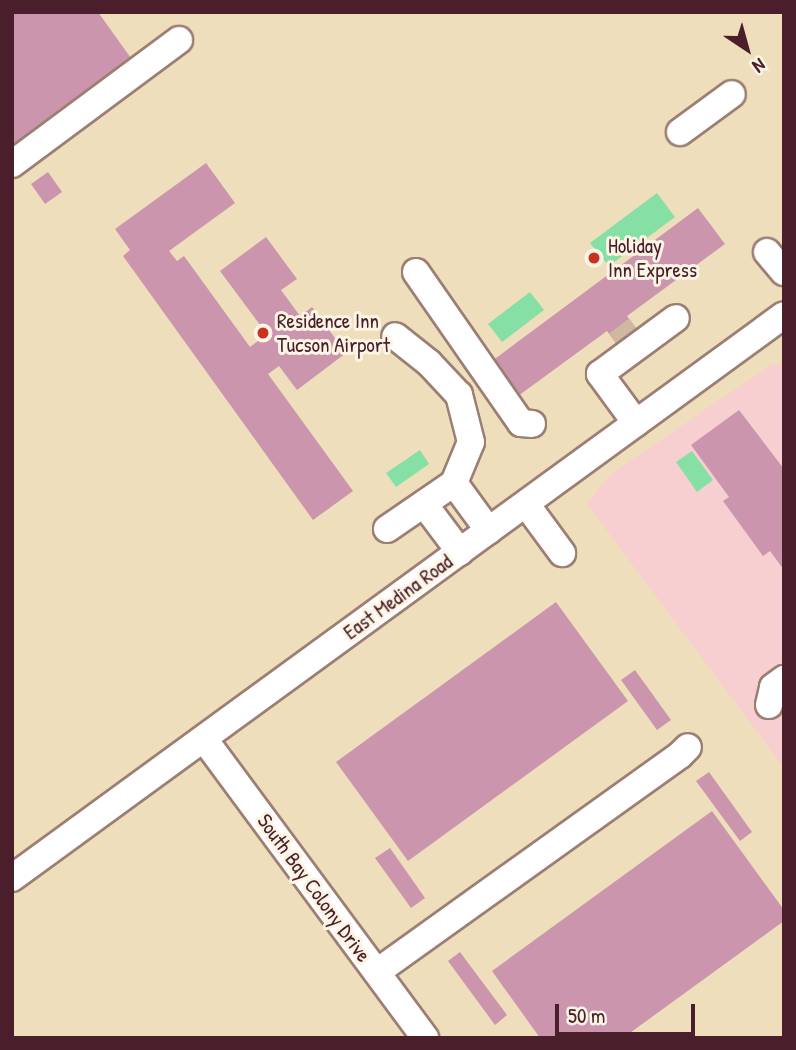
<!DOCTYPE html>
<style>
body{margin:0}
#map{position:relative;width:796px;height:1050px;overflow:hidden;background:#efdebc;font-family:"Patrick Hand",sans-serif}
div>[style]{position:absolute}
.built>*{inset:0;background:#f7cfd1}
.green>*{inset:0;background:#86dfa5}
.building>*{inset:0;background:#ca95ad}
.minor-tunnel>*{height:26px;margin-top:-13px;transform-origin:0;background:repeating-linear-gradient(90deg,#ceb89f 0 26px,transparent 0 39px)}
.roads{filter:drop-shadow(2px 0 #9c7e74) drop-shadow(-2px 0 #9c7e74) drop-shadow(0 2px #9c7e74) drop-shadow(0 -2px #9c7e74)}
.minor>*{height:26px;margin:-13px;padding:0 13px;transform-origin:13px;border-radius:13px;background:#fff}
.dots>*{width:19px;height:19px;translate:-50% -50%;box-sizing:border-box;border:4px solid #fcf5e5;border-radius:50%}
span{translate:-50% -50%;white-space:nowrap;text-align:center;line-height:1.15;-webkit-text-stroke:6px #fcf5e5;paint-order:stroke}
.poi-label{font-size:21px;color:#4a1f2b}
.left{translate:0 -50%;text-align:left}
.street-label{font-size:21px;color:#4a1f2b}
.frame{position:absolute;inset:0;border:14px solid #4a1f2b;pointer-events:none}
.north{position:absolute;left:712px;top:14px;width:70px;height:70px;-webkit-text-stroke:5px #fcf5e5;paint-order:stroke;rotate:144deg;font-size:19px;font-weight:700;line-height:28px;text-align:center;color:#4a1f2b}
.north::after{content:'';display:block;margin:auto;width:24px;height:32px;background:#4a1f2b;clip-path:polygon(50% 0,100% 100%,50% 72%,0 100%)}
.scale{position:absolute;left:555px;top:1004px;width:140px;height:32px;box-sizing:border-box;border:4px solid #4a1f2b;border-top:0;padding-left:9px;font-size:21px;line-height:24px;white-space:nowrap;color:#4a1f2b;-webkit-text-stroke:5px #fcf5e5;paint-order:stroke}
</style>
<div id="map">
<div class="built">
<i style="clip-path:polygon(772px 364px,784px 365px,784px 768px,587px 504px,611px 474px)"></i>
</div>
<div class="green">
<i style="clip-path:polygon(657px 193px,675px 217px,609px 266px,590px 243px)"></i>
<i style="clip-path:polygon(530px 292px,544px 310px,502px 342px,488px 324px)"></i>
<i style="clip-path:polygon(420px 450px,429px 464px,396px 487px,386px 473px)"></i>
<i style="clip-path:polygon(692px 451px,713px 480px,697px 492px,676px 462px)"></i>
</div>
<div class="building">
<i style="clip-path:polygon(12px 12px,98px 12px,133px 61px,12px 149px)"></i>
<i style="clip-path:polygon(206px 163px,235px 203px,169px 251px,177px 261px,184px 256px,250px 347px,262px 338px,255px 328px,260px 325px,220px 271px,266px 237px,297px 279px,281px 290px,300px 316px,312px 307px,346px 353px,297px 390px,279px 366px,268px 374px,353px 491px,313px 520px,123px 256px,130px 250px,115px 229px)"></i>
<i style="clip-path:polygon(48px 172px,62px 192px,45px 204px,31px 184px)"></i>
<i style="clip-path:polygon(698px 208px,725px 244px,627px 316px,644px 340px,624px 354px,607px 331px,518px 396px,492px 361px)"></i>
<i style="clip-path:polygon(739px 410px,784px 469px,784px 570px,770px 551px,763px 556px,723px 501px,729px 497px,691px 445px)"></i>
<i style="clip-path:polygon(556px 602px,628px 701px,408px 861px,336px 762px)"></i>
<i style="clip-path:polygon(635px 670px,671px 720px,657px 730px,621px 680px)"></i>
<i style="clip-path:polygon(709px 772px,752px 832px,740px 841px,696px 781px)"></i>
<i style="clip-path:polygon(712px 811px,784px 910px,784px 921px,623px 1038px,540px 1038px,492px 971px)"></i>
<i style="clip-path:polygon(390px 848px,425px 898px,411px 908px,375px 858px)"></i>
<i style="clip-path:polygon(460px 952px,507px 1015px,495px 1025px,448px 961px)"></i>
</div>
<div class="minor-tunnel">
<i style="left:617px;top:344px;width:25px;rotate:-37deg"></i>
</div>
<div class="roads">
<div class="minor">
<i style="left:680px;top:132px;width:64px;rotate:-36.2deg"></i>
<i style="left:12px;top:164px;width:208px;rotate:-36.6deg"></i>
<i style="left:767px;top:252px;width:26px;rotate:50deg"></i>
<i style="left:416px;top:272px;width:184px;rotate:55.2deg"></i>
<i style="left:521px;top:423px;width:11px;rotate:5deg"></i>
<i style="left:636px;top:423px;width:61px;rotate:-126.3deg"></i>
<i style="left:600px;top:374px;width:94px;rotate:-36.4deg"></i>
<i style="left:454px;top:483px;width:59px;rotate:53.9deg"></i>
<i style="left:424px;top:504px;width:60px;rotate:53.1deg"></i>
<i style="left:526px;top:504px;width:61px;rotate:53.7deg"></i>
<i style="left:387px;top:529px;width:81px;rotate:-34.5deg"></i>
<i style="left:454px;top:483px;width:44px;rotate:-67.5deg"></i>
<i style="left:471px;top:442px;width:49px;rotate:-104.3deg"></i>
<i style="left:459px;top:395px;width:44px;rotate:-133.2deg"></i>
<i style="left:429px;top:363px;width:43px;rotate:-141.5deg"></i>
<i style="left:769px;top:705px;width:18px;rotate:-77deg"></i>
<i style="left:773px;top:687px;width:14px;rotate:-36deg"></i>
<i style="left:204px;top:739px;width:372px;rotate:53.5deg"></i>
<i style="left:12px;top:878px;width:955px;rotate:-36.1deg"></i>
<i style="left:377px;top:972px;width:373px;rotate:-35.6deg"></i>
<i style="left:680px;top:755px;width:11px;rotate:-45deg"></i>
</div>
</div>
<div class="dots">
<i style="left:594px;top:258px;background:#c8321e"></i>
<i style="left:263px;top:333px;background:#c8321e"></i>
</div>
<div class="poi-label">
<span class="left" style="left:608px;top:258px">Holiday<br>Inn Express</span>
<span class="left" style="left:277px;top:333px">Residence Inn<br>Tucson Airport</span>
</div>
<div class="street-label">
<span style="left:398px;top:597px;rotate:-36deg">East Medina Road</span>
<span style="left:314px;top:888px;rotate:54deg">South Bay Colony Drive</span>
</div>
<div class="frame"></div>
<div class="north">N</div>
<div class="scale">50 m</div>
</div>
